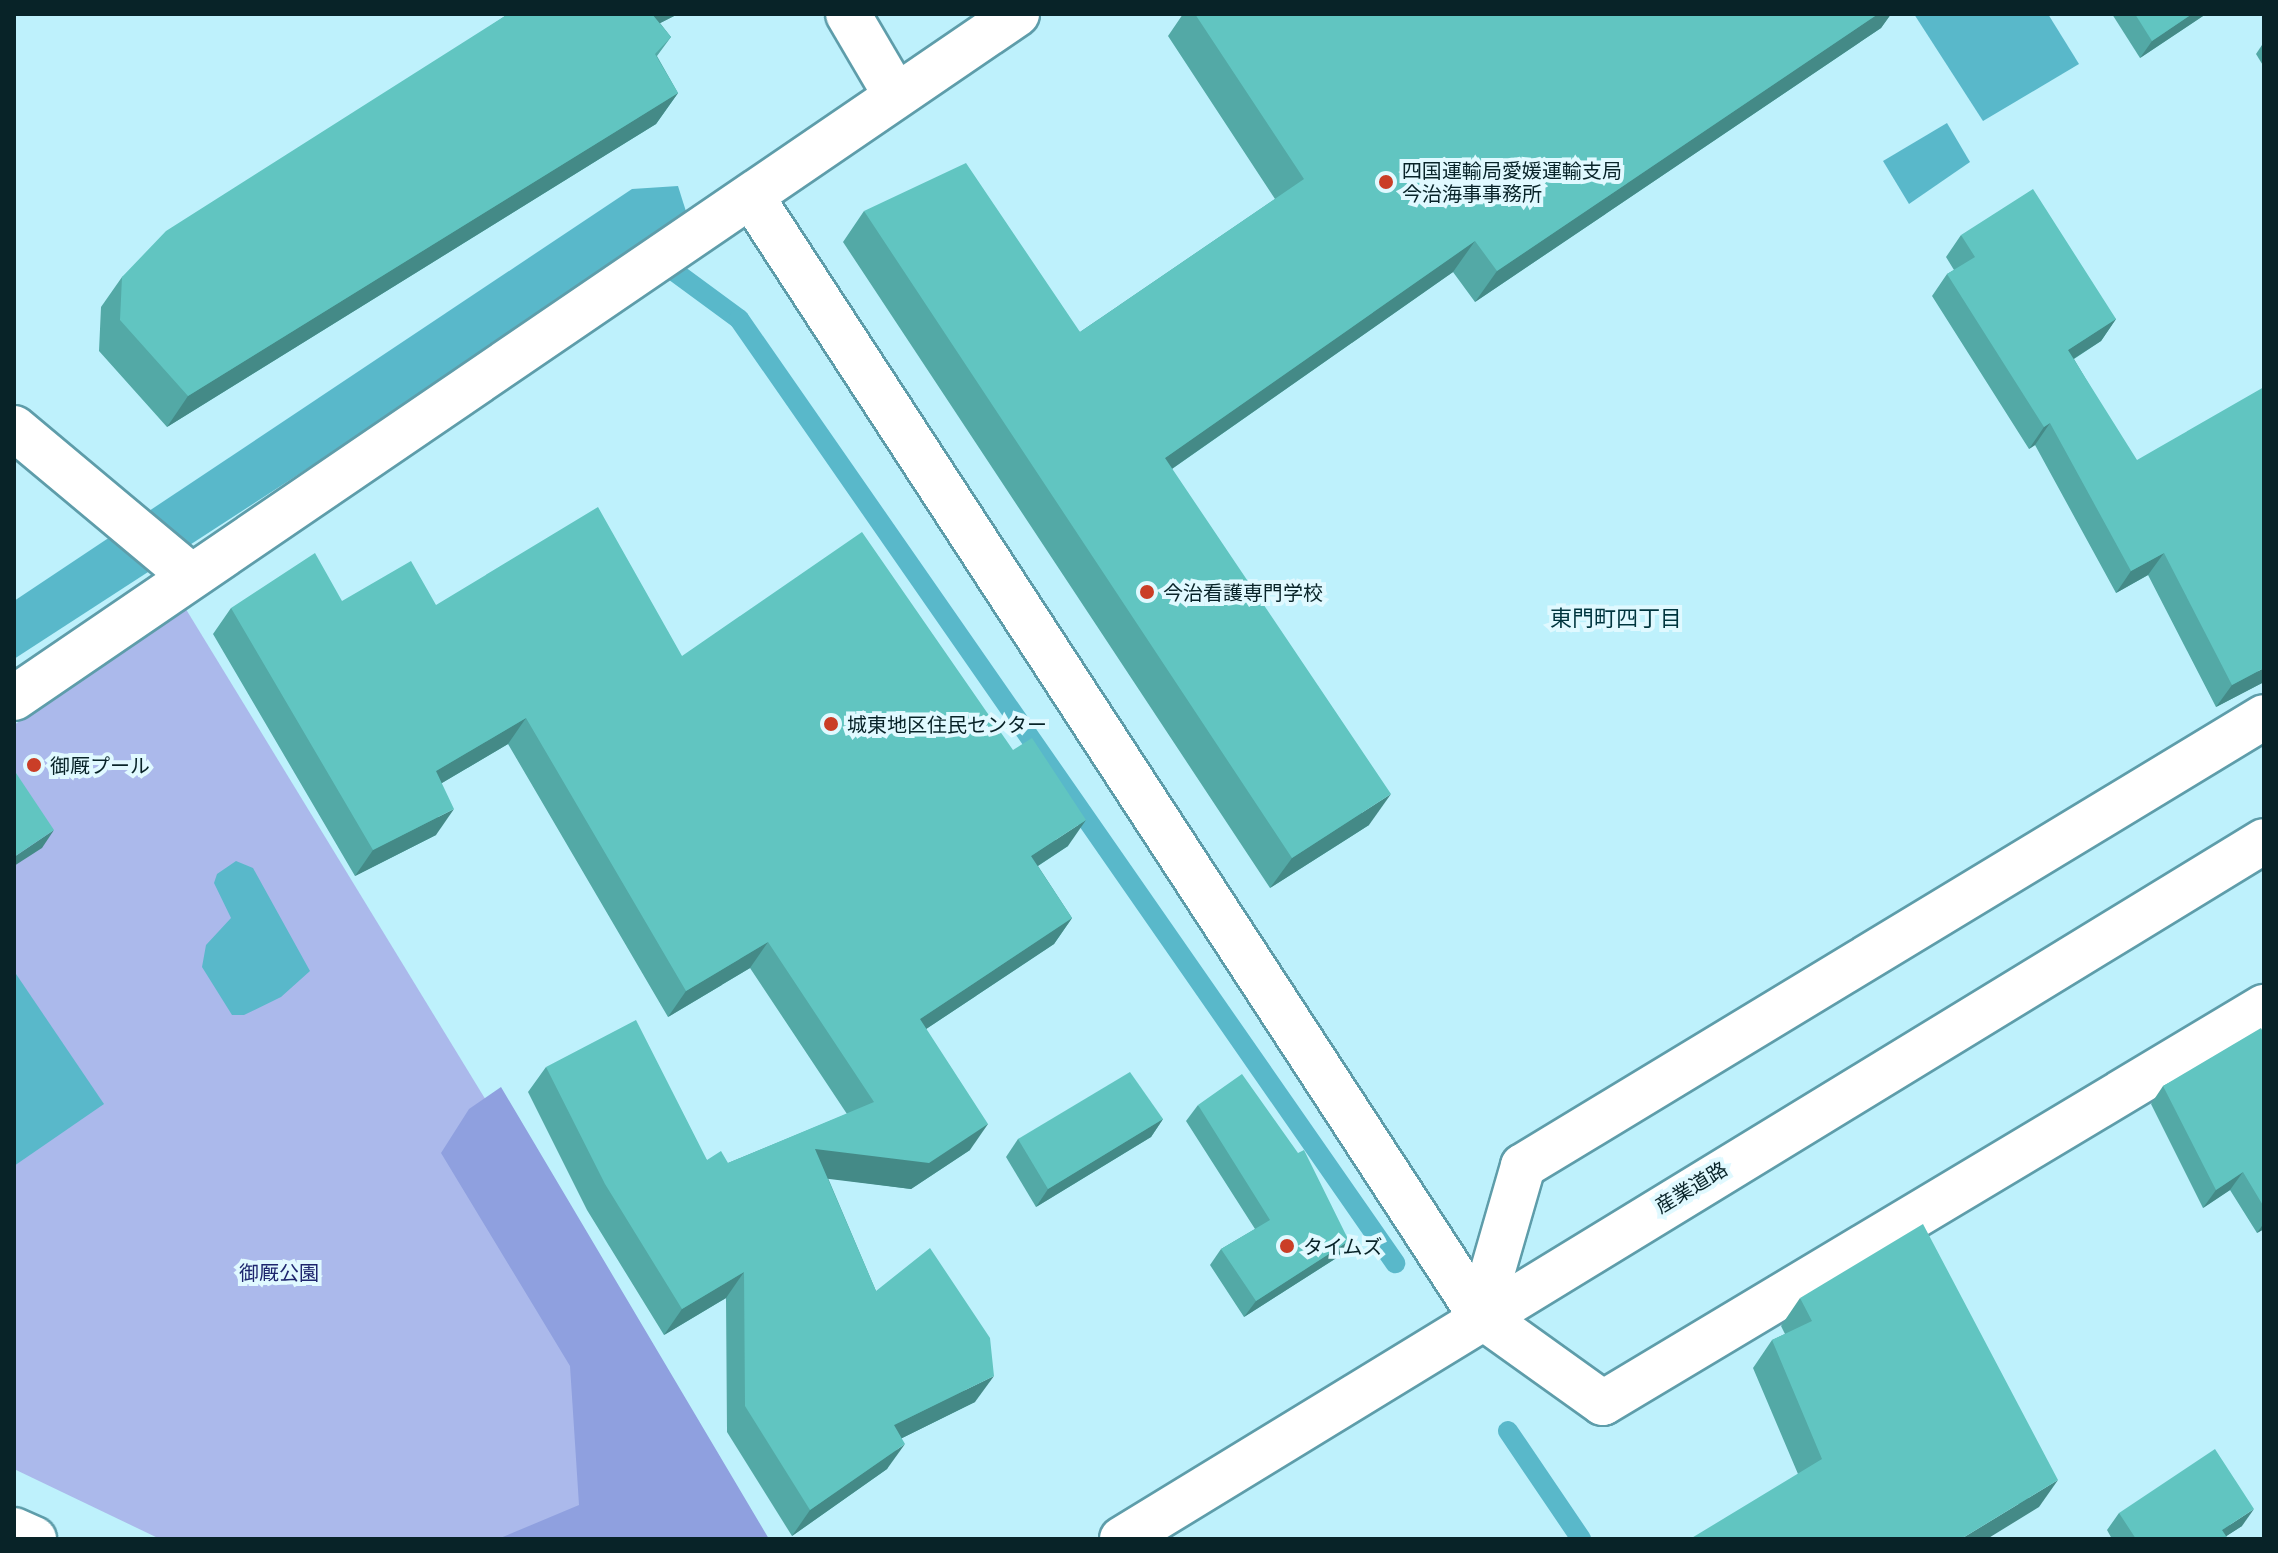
<!DOCTYPE html>
<meta charset="utf-8">
<style>
body{margin:0}
#map{position:relative;width:2278px;height:1553px;overflow:hidden;background:#bef1fc;font-family:"Noto Sans","Noto Sans JP",sans-serif}
div>[style]{position:absolute}
.green>*{inset:0;background:#abb9eb}
.forest>*{inset:0;background:#8fa0df}
.water>*{inset:0;background:#59b8ca}
.stream>*{height:20px;margin:-10px;padding:0 10px;transform-origin:10px;border-radius:10px;background:#59b8ca}
.roads{filter:drop-shadow(2px 0 #5e9daa) drop-shadow(-2px 0 #5e9daa) drop-shadow(0 2px #5e9daa) drop-shadow(0 -2px #5e9daa)}
.minor>*{height:44px;margin:-22px;padding:0 22px;transform-origin:22px;border-radius:22px;background:#fff}
.wall>*{inset:0;background:#53a9a6}
.shaded-wall>*{inset:0;background:#448a87}
.building>*{inset:0;background:#61c5c1}
.dots>*{width:22px;height:22px;translate:-50% -50%;box-sizing:border-box;border:4px solid #e0f9ff;border-radius:50%}
span{translate:-50% -50%;white-space:nowrap;text-align:center;line-height:1.15;-webkit-text-stroke:8px #e0f9ff;paint-order:stroke}
.poi-label{font-size:20px;color:#082328}
.left{translate:0 -50%;text-align:left}
.street-label{font-size:20px;color:#082328}
.park-label{font-size:20px;color:#1e266e}
.neighbourhood-label{font-size:22px;color:#00353e}
.frame{position:absolute;inset:0;border:16px solid #082328;pointer-events:none}
</style>
<div id="map">
<div class="green">
<i style="clip-path:polygon(184px 606px,754px 1539px,160px 1539px,14px 1469px,14px 725px)"></i>
</div>
<div class="forest">
<i style="clip-path:polygon(501px 1087px,769px 1539px,498px 1539px,579px 1505px,570px 1366px,441px 1153px,469px 1109px)"></i>
</div>
<div class="water">
<i style="clip-path:polygon(1914px 14px,2048px 14px,2079px 64px,1983px 121px)"></i>
<i style="clip-path:polygon(1947px 123px,1970px 162px,1909px 204px,1883px 161px)"></i>
<i style="clip-path:polygon(678px 186px,689px 221px,14px 659px,14px 601px,632px 189px)"></i>
<i style="clip-path:polygon(236px 861px,253px 868px,310px 971px,281px 997px,244px 1015px,232px 1015px,202px 967px,206px 945px,231px 918px,214px 883px,217px 874px)"></i>
<i style="clip-path:polygon(14px 971px,104px 1104px,14px 1166px)"></i>
</div>
<div class="stream">
<i style="left:656px;top:258px;width:103px;rotate:36.3deg"></i>
<i style="left:739px;top:319px;width:1150px;rotate:55.2deg"></i>
<i style="left:1508px;top:1431px;width:130px;rotate:55.9deg"></i>
</div>
<div class="roads">
<div class="minor">
<i style="left:848px;top:14px;width:93px;rotate:59.6deg"></i>
<i style="left:753px;top:199px;width:1332px;rotate:56.92deg"></i>
<i style="left:1480px;top:1315px;width:151px;rotate:35.6deg"></i>
<i style="left:1603px;top:1403px;width:771px;rotate:-30.93deg"></i>
<i style="left:14px;top:428px;width:231px;rotate:39.9deg"></i>
<i style="left:14px;top:698px;width:1214px;rotate:-34.29deg"></i>
<i style="left:1480px;top:1315px;width:155px;rotate:-73.9deg"></i>
<i style="left:1523px;top:1166px;width:866px;rotate:-31.21deg"></i>
<i style="left:14px;top:1530px;width:22px;rotate:24deg"></i>
<i style="left:1122px;top:1539px;width:1338px;rotate:-31.43deg"></i>
</div>
</div>
<div class="wall">
<i style="clip-path:polygon(508px 14px,678px 14px,660px 23px,671px 37px,657px 56px,678px 93px,656px 124px,167px 427px,99px 351px,101px 307px,122px 277px)"></i>
<i style="clip-path:polygon(1183px 14px,1891px 14px,1881px 28px,1475px 302px,1453px 272px,1172px 469px,1369px 825px,1270px 888px,843px 242px,864px 211px,1080px 332px,1275px 199px,1168px 36px)"></i>
<i style="clip-path:polygon(2112px 14px,2206px 14px,2140px 58px)"></i>
<i style="clip-path:polygon(2264px 42px,2264px 67px,2256px 54px)"></i>
<i style="clip-path:polygon(1961px 235px,2116px 319px,2101px 341px,2074px 359px,2264px 682px,2216px 707px,2148px 575px,2116px 593px,2035px 445px,2029px 449px,1932px 296px,1947px 274px,1954px 270px,1946px 257px)"></i>
<i style="clip-path:polygon(342px 601px,436px 605px,682px 656px,1068px 846px,1038px 866px,1072px 918px,1054px 944px,926px 1029px,970px 1150px,911px 1189px,828px 1178px,876px 1291px,975px 1402px,902px 1438px,887px 1469px,792px 1536px,727px 1432px,726px 1298px,664px 1335px,587px 1210px,528px 1092px,546px 1067px,707px 1160px,728px 1163px,847px 1114px,750px 968px,668px 1017px,508px 744px,442px 783px,436px 835px,355px 876px,213px 634px,231px 608px)"></i>
<i style="clip-path:polygon(2264px 1034px,2264px 1229px,2257px 1233px,2230px 1190px,2203px 1208px,2151px 1104px,2163px 1086px)"></i>
<i style="clip-path:polygon(1198px 1105px,1349px 1241px,1338px 1257px,1244px 1317px,1210px 1265px,1221px 1249px,1255px 1229px,1186px 1121px)"></i>
<i style="clip-path:polygon(1163px 1119px,1151px 1137px,1036px 1207px,1006px 1157px,1018px 1139px)"></i>
<i style="clip-path:polygon(1800px 1298px,2039px 1507px,1798px 1474px,1753px 1368px,1772px 1340px,1785px 1334px,1781px 1326px)"></i>
<i style="clip-path:polygon(2119px 1513px,2242px 1526px,2226px 1536px,2228px 1539px,2112px 1539px,2107px 1530px)"></i>
</div>
<div class="shaded-wall">
<i style="clip-path:polygon(645px 14px,678px 14px,627px 40px)"></i>
<i style="clip-path:polygon(1878px 14px,1891px 14px,1881px 28px,1475px 302px,1497px 271px)"></i>
<i style="clip-path:polygon(2192px 14px,2206px 14px,2140px 58px,2152px 41px)"></i>
<i style="clip-path:polygon(678px 93px,656px 124px,167px 427px,188px 396px)"></i>
<i style="clip-path:polygon(1475px 241px,1453px 272px,1143px 489px,1165px 458px)"></i>
<i style="clip-path:polygon(2116px 319px,2101px 341px,2053px 372px,2068px 350px)"></i>
<i style="clip-path:polygon(2050px 423px,2035px 445px,2029px 449px,2044px 427px)"></i>
<i style="clip-path:polygon(2164px 553px,2148px 575px,2116px 593px,2131px 571px)"></i>
<i style="clip-path:polygon(2264px 668px,2264px 682px,2216px 707px,2232px 685px)"></i>
<i style="clip-path:polygon(526px 718px,508px 744px,418px 797px,436px 771px)"></i>
<i style="clip-path:polygon(1391px 794px,1369px 825px,1270px 888px,1292px 858px)"></i>
<i style="clip-path:polygon(454px 809px,436px 835px,355px 876px,373px 850px)"></i>
<i style="clip-path:polygon(1086px 820px,1068px 846px,1013px 882px,1031px 856px)"></i>
<i style="clip-path:polygon(54px 830px,42px 848px,14px 866px,14px 857px)"></i>
<i style="clip-path:polygon(1072px 918px,1054px 944px,902px 1045px,920px 1019px)"></i>
<i style="clip-path:polygon(768px 942px,750px 968px,668px 1017px,686px 991px)"></i>
<i style="clip-path:polygon(1163px 1119px,1151px 1137px,1036px 1207px,1048px 1189px)"></i>
<i style="clip-path:polygon(988px 1124px,970px 1150px,911px 1189px,797px 1175px,815px 1149px)"></i>
<i style="clip-path:polygon(2243px 1172px,2230px 1190px,2203px 1208px,2216px 1190px)"></i>
<i style="clip-path:polygon(2264px 1223px,2264px 1229px,2257px 1233px)"></i>
<i style="clip-path:polygon(1349px 1241px,1338px 1257px,1244px 1317px,1256px 1301px)"></i>
<i style="clip-path:polygon(744px 1272px,726px 1298px,664px 1335px,682px 1309px)"></i>
<i style="clip-path:polygon(994px 1376px,975px 1402px,876px 1451px,894px 1425px)"></i>
<i style="clip-path:polygon(905px 1444px,887px 1469px,792px 1536px,810px 1510px)"></i>
<i style="clip-path:polygon(2058px 1480px,2039px 1507px,1987px 1539px,1961px 1539px)"></i>
<i style="clip-path:polygon(2254px 1509px,2242px 1526px,2222px 1539px,2222px 1530px)"></i>
</div>
<div class="building">
<i style="clip-path:polygon(508px 14px,652px 14px,671px 37px,655px 54px,678px 93px,188px 396px,120px 320px,122px 277px,166px 231px)"></i>
<i style="clip-path:polygon(1195px 14px,1878px 14px,1497px 271px,1475px 241px,1165px 458px,1391px 794px,1292px 858px,864px 211px,966px 163px,1080px 332px,1304px 179px)"></i>
<i style="clip-path:polygon(2135px 14px,2192px 14px,2152px 41px)"></i>
<i style="clip-path:polygon(2033px 189px,2116px 319px,2068px 350px,2137px 460px,2264px 387px,2264px 668px,2232px 685px,2164px 553px,2131px 571px,2050px 423px,2044px 427px,1947px 274px,1975px 257px,1961px 235px)"></i>
<i style="clip-path:polygon(598px 507px,682px 656px,862px 532px,1013px 750px,1032px 738px,1086px 820px,1031px 856px,1072px 918px,920px 1019px,988px 1124px,929px 1163px,815px 1149px,876px 1291px,930px 1248px,990px 1338px,994px 1376px,894px 1425px,905px 1444px,810px 1510px,745px 1406px,744px 1272px,682px 1309px,605px 1184px,546px 1067px,636px 1020px,707px 1160px,721px 1151px,728px 1163px,874px 1102px,768px 942px,686px 991px,526px 718px,436px 771px,454px 809px,373px 850px,231px 608px,315px 553px,342px 601px,411px 561px,436px 605px)"></i>
<i style="clip-path:polygon(14px 770px,54px 830px,14px 857px)"></i>
<i style="clip-path:polygon(2261px 1028px,2264px 1034px,2264px 1207px,2243px 1172px,2216px 1190px,2163px 1086px)"></i>
<i style="clip-path:polygon(1130px 1072px,1163px 1119px,1048px 1189px,1018px 1139px)"></i>
<i style="clip-path:polygon(1242px 1074px,1298px 1153px,1304px 1150px,1349px 1241px,1256px 1301px,1221px 1249px,1270px 1220px,1198px 1105px)"></i>
<i style="clip-path:polygon(1923px 1224px,2058px 1480px,1961px 1539px,1690px 1539px,1822px 1459px,1772px 1340px,1812px 1321px,1800px 1298px)"></i>
<i style="clip-path:polygon(2215px 1449px,2254px 1509px,2222px 1530px,2228px 1539px,2136px 1539px,2119px 1513px)"></i>
</div>
<div class="dots">
<i style="left:1386px;top:182px;background:#ca3e27"></i>
<i style="left:1147px;top:592px;background:#ca3e27"></i>
<i style="left:831px;top:724px;background:#ca3e27"></i>
<i style="left:34px;top:765px;background:#ca3e27"></i>
<i style="left:1287px;top:1246px;background:#ca3e27"></i>
</div>
<div class="poi-label">
<span class="left" style="left:1402px;top:182px">四国運輸局愛媛運輸支局<br>今治海事事務所</span>
<span class="left" style="left:1163px;top:592px">今治看護専門学校</span>
<span class="left" style="left:847px;top:724px">城東地区住民センター</span>
<span class="left" style="left:50px;top:765px">御厩プール</span>
<span class="left" style="left:1303px;top:1246px">タイムズ</span>
</div>
<div class="street-label">
<span style="left:1691px;top:1187px;rotate:-31deg">産業道路</span>
</div>
<div class="park-label">
<span style="left:279px;top:1272px">御厩公園</span>
</div>
<div class="neighbourhood-label">
<span style="left:1616px;top:618px">東門町四丁目</span>
</div>
<div class="frame"></div>
</div>
